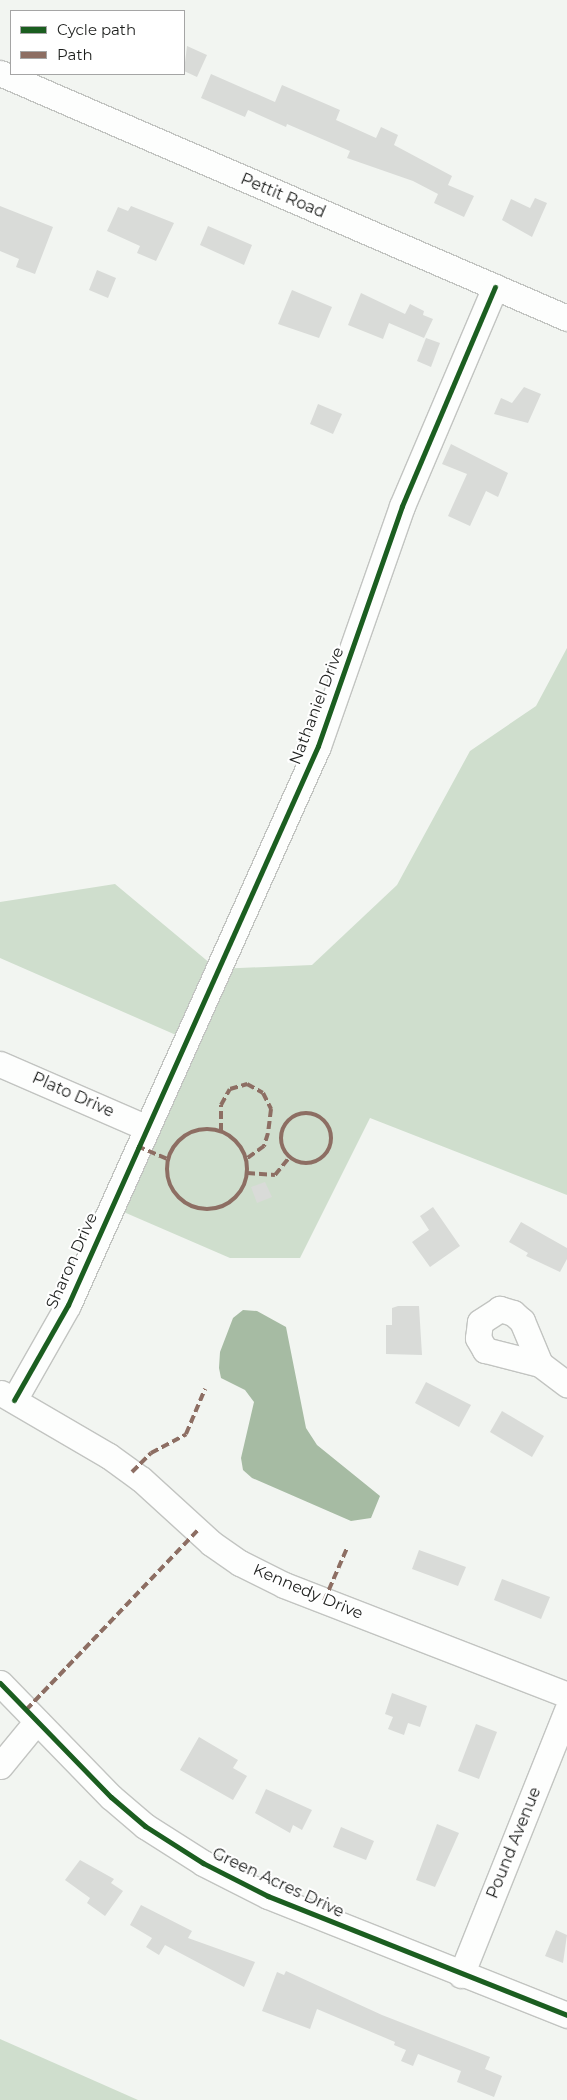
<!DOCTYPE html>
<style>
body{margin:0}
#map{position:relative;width:567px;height:2100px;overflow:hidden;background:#f2f5f1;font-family:Montserrat,sans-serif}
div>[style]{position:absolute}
.green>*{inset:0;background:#cfdecd}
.water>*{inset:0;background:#a6bba3}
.building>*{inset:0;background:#d9dbd8}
.roads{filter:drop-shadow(1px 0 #c2c4c1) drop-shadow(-1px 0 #c2c4c1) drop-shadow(0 1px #c2c4c1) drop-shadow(0 -1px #c2c4c1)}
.minor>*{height:25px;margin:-12.5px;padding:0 12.5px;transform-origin:12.5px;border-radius:12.5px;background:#fdfefd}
.quiet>*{height:4px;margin-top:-2px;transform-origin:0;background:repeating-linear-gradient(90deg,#8d6e63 0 8px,transparent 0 12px)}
.quiet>.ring{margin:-2px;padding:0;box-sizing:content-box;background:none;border:4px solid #8d6e63;border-radius:50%}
.cycleway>*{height:5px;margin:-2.5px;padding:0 2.5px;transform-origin:2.5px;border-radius:2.5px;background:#1b5e20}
span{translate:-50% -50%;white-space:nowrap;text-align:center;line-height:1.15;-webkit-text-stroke:4px #fff;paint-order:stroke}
.street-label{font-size:16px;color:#1d1f1d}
.legend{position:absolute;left:10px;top:10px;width:175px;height:65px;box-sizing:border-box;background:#fff;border:1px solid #a5a5a5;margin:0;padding:6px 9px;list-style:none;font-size:15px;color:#1d1f1d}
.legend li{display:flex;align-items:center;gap:10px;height:25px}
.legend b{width:25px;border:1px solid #a5a5a5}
</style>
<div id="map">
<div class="green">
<i style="clip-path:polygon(567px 648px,567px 1195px,370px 1118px,300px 1258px,230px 1258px,119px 1210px,192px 1042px,0 958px,0 902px,115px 884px,217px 969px,312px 965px,397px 885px,470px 751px,536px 706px)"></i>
<i style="clip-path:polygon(0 2039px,138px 2100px,0 2100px)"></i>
</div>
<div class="water">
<i style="clip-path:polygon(243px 1310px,257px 1311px,286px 1327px,306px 1428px,317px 1445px,380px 1496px,371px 1518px,351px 1521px,252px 1478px,243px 1470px,241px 1458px,254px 1402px,245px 1390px,221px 1378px,219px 1368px,220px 1352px,233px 1318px)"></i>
</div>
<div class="building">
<i style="clip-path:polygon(187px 46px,207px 55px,197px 77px,184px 71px)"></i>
<i style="clip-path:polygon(211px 74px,275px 102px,282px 85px,340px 110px,336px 120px,376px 138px,381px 127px,398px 135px,394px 145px,452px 176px,448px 185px,474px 196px,464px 217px,434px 203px,438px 194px,413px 181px,347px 158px,350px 151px,287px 124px,286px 127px,248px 110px,245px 117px,201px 98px)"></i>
<i style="clip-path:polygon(535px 198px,547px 203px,532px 237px,502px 220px,511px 199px,530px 208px)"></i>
<i style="clip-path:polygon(0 206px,53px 227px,35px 274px,16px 267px,19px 259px,0 251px)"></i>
<i style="clip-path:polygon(131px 206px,174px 223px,156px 261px,137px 253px,140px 246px,107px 231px,118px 207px,128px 211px)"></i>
<i style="clip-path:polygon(208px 226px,252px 245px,244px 265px,200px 245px)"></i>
<i style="clip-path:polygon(97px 270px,116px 278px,108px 298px,89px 290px)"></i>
<i style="clip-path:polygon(292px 290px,332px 307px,319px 338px,278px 324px)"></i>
<i style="clip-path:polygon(361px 293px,405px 314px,410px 304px,424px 311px,423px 315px,433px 319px,424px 338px,389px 323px,383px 339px,348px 325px)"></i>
<i style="clip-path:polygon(426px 338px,440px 343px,431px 367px,417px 361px)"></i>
<i style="clip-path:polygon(524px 387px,541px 394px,528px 423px,494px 414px,501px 398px,512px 403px)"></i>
<i style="clip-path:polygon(318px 404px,342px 414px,333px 434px,310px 424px)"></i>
<i style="clip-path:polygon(451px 444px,508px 473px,498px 497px,486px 491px,470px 526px,448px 516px,467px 474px,442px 464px)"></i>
<i style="clip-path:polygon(265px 1182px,272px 1197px,257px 1203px,251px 1187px)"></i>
<i style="clip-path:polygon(433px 1207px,460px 1246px,430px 1267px,412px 1242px,429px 1230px,420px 1216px)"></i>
<i style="clip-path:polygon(521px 1222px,567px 1248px,567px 1259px,560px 1272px,526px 1256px,528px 1253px,509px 1242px)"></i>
<i style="clip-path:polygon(398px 1306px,419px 1306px,422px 1355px,386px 1354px,386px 1325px,392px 1325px,392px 1308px)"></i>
<i style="clip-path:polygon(426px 1382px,471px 1405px,459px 1427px,415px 1403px)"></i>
<i style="clip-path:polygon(502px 1411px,544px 1436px,532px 1457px,490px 1432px)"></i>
<i style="clip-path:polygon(419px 1550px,466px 1567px,458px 1586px,412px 1569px)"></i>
<i style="clip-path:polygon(502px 1579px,550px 1597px,541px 1619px,494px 1600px)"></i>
<i style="clip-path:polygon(392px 1693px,427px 1706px,420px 1727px,408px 1723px,404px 1735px,388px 1729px,393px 1717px,385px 1714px)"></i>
<i style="clip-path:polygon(476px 1724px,497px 1732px,479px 1779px,458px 1771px)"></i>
<i style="clip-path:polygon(199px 1737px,238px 1760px,233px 1768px,247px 1776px,233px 1800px,180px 1770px)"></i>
<i style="clip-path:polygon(266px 1789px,312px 1810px,302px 1830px,293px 1825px,290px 1833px,255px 1813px)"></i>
<i style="clip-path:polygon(437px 1824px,459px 1833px,435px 1887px,416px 1880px)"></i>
<i style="clip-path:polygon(341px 1827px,374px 1841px,366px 1860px,333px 1847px)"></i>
<i style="clip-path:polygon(80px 1860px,114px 1879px,111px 1883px,123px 1891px,105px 1916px,87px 1903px,90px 1898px,65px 1880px)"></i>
<i style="clip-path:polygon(141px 1905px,192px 1931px,188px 1938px,255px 1962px,244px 1987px,165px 1945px,159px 1955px,146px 1947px,152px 1938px,130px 1925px)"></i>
<i style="clip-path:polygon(556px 1930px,567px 1935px,563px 1963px,545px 1956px)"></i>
<i style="clip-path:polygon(286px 1971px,382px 2015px,490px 2057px,485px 2069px,502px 2076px,494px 2097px,457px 2082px,461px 2071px,418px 2054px,413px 2066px,401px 2061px,406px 2050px,394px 2045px,395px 2042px,317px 2009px,310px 2029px,262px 2011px,277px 1972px,284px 1975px)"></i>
</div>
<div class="roads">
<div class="minor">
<i style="left:0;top:73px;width:618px;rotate:23.37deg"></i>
<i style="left:0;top:1064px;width:158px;rotate:23.5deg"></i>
<i style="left:540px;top:1364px;width:47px;rotate:-112.7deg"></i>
<i style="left:522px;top:1321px;width:12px;rotate:-138deg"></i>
<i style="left:513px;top:1313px;width:14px;rotate:-163deg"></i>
<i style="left:500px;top:1309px;width:24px;rotate:147deg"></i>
<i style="left:480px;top:1322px;width:16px;rotate:97deg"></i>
<i style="left:478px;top:1338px;width:14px;rotate:60deg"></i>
<i style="left:485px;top:1350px;width:57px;rotate:14.3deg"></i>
<i style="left:540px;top:1364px;width:34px;rotate:37deg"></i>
<i style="left:1px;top:1393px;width:125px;rotate:30.3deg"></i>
<i style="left:109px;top:1456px;width:39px;rotate:36deg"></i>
<i style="left:141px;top:1479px;width:95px;rotate:42.4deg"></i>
<i style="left:211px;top:1543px;width:35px;rotate:35deg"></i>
<i style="left:240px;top:1563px;width:49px;rotate:26.6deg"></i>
<i style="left:284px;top:1585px;width:304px;rotate:21.2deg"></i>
<i style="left:14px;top:1400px;width:109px;rotate:-60.4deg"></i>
<i style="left:68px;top:1305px;width:612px;rotate:-65.9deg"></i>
<i style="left:318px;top:746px;width:254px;rotate:-70.7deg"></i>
<i style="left:402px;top:506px;width:238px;rotate:-67deg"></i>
<i style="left:0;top:1683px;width:159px;rotate:45.8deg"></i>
<i style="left:111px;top:1797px;width:45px;rotate:40.5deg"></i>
<i style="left:145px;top:1826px;width:69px;rotate:32.5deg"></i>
<i style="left:203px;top:1863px;width:73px;rotate:26.9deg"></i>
<i style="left:268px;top:1896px;width:322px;rotate:21.7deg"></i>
<i style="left:0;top:1766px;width:58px;rotate:-50.6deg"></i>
<i style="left:461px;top:1975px;width:285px;rotate:-68.2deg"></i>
</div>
</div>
<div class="quiet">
<i class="ring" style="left:281px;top:1113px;width:46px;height:46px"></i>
<i class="ring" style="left:167px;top:1129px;width:76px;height:76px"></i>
<i style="left:221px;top:1131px;width:26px;rotate:-90deg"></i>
<i style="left:221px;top:1105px;width:18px;rotate:-61deg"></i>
<i style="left:230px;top:1089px;width:18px;rotate:-16deg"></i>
<i style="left:247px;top:1084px;width:18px;rotate:29deg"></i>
<i style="left:263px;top:1093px;width:18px;rotate:63deg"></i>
<i style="left:271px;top:1109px;width:24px;rotate:97deg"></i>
<i style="left:268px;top:1133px;width:14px;rotate:107deg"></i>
<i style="left:264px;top:1146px;width:22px;rotate:144deg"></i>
<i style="left:137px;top:1146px;width:34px;rotate:23deg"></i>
<i style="left:247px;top:1173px;width:28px;rotate:4deg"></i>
<i style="left:275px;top:1175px;width:22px;rotate:-51deg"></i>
<i style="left:132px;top:1472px;width:27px;rotate:-45deg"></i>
<i style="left:151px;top:1453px;width:40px;rotate:-28deg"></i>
<i style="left:186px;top:1434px;width:49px;rotate:-67.1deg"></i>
<i style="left:324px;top:1601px;width:58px;rotate:-66.5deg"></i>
<i style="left:26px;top:1710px;width:248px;rotate:-46.3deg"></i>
</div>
<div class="cycleway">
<i style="left:14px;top:1400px;width:109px;rotate:-60.4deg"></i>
<i style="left:68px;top:1305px;width:612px;rotate:-65.9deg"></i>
<i style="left:318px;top:746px;width:254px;rotate:-70.7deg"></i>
<i style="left:402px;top:506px;width:238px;rotate:-67deg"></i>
<i style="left:0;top:1683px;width:159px;rotate:45.8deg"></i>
<i style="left:111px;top:1797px;width:45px;rotate:40.5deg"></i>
<i style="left:145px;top:1826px;width:69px;rotate:32.5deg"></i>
<i style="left:203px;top:1863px;width:73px;rotate:26.9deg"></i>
<i style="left:268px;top:1896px;width:322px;rotate:21.7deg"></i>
</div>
<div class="street-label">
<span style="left:283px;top:196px;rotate:23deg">Pettit Road</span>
<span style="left:317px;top:706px;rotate:-69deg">Nathaniel Drive</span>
<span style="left:73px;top:1095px;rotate:24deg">Plato Drive</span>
<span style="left:72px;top:1261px;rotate:-66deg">Sharon Drive</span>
<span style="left:308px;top:1592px;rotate:23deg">Kennedy Drive</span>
<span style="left:514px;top:1843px;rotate:-68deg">Pound Avenue</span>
<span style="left:278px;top:1883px;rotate:25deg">Green Acres Drive</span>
</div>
<ul class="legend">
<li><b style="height:6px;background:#1b5e20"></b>Cycle path</li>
<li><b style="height:6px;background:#8d6e63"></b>Path</li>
</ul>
</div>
